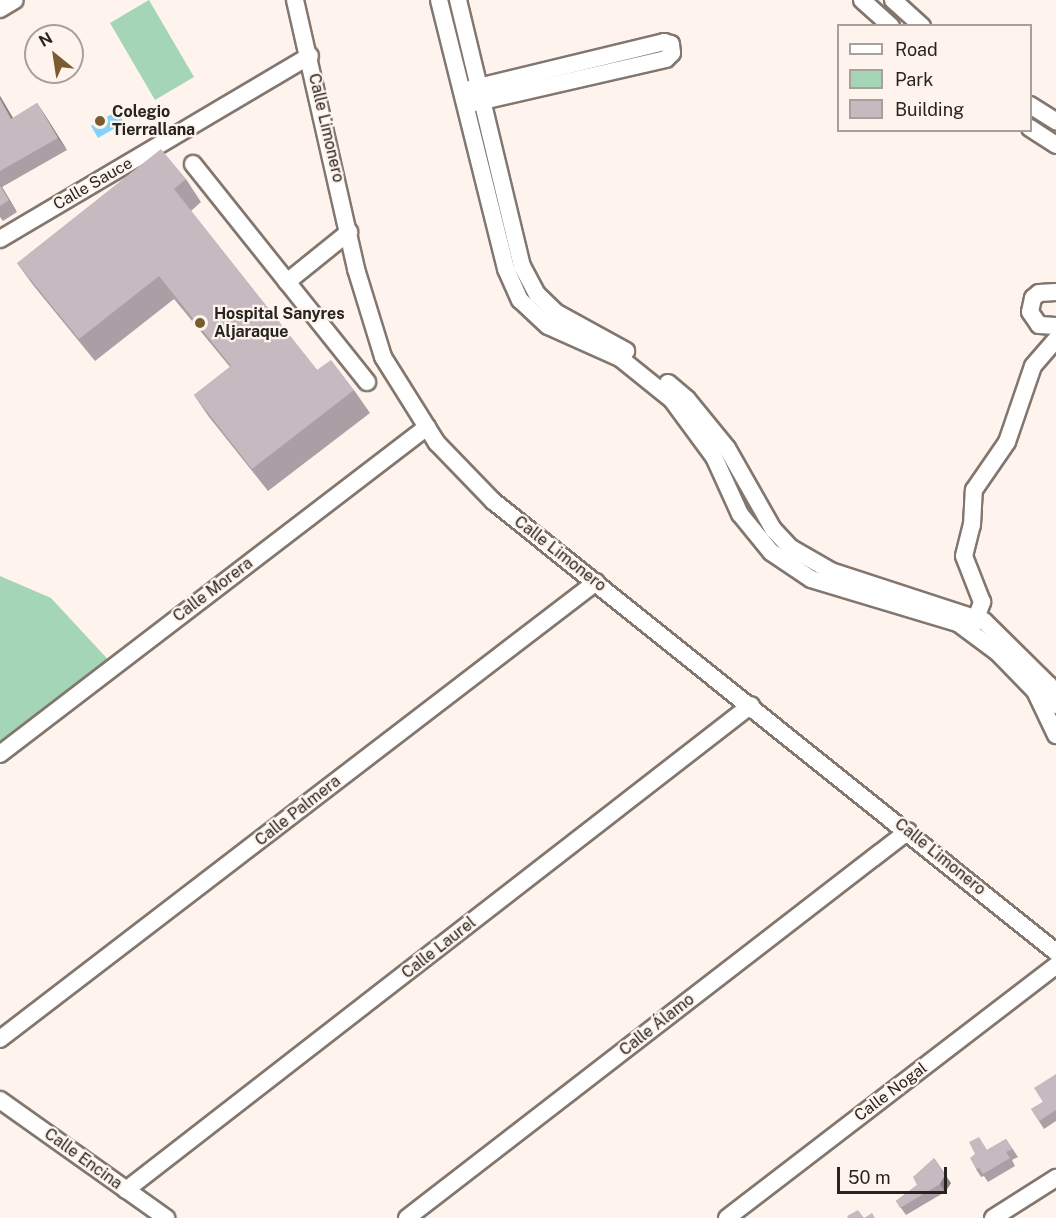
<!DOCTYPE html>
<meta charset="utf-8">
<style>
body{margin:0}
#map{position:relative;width:1056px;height:1218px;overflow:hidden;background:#fef4ed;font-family:"Public Sans",sans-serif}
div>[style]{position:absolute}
.green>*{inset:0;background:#a4d5b6}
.water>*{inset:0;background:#82d2f9}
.roads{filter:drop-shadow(2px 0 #82776f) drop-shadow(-2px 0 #82776f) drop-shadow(0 2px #82776f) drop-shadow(0 -2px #82776f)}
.minor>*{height:16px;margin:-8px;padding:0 8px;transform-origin:8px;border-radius:8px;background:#fff}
.wall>*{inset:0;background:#ab9fa5}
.shaded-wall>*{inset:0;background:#8b8286}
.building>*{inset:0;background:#c7b9c0}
.dots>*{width:16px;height:16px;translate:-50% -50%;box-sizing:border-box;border:3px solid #fef4ed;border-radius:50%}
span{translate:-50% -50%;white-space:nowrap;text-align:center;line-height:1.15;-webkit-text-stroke:4.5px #fef4ed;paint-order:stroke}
.poi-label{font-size:16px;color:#27231f;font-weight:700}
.left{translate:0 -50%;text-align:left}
.street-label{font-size:16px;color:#27231f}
.legend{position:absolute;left:837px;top:24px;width:195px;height:108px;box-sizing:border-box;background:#fef4ed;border:2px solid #a8a09b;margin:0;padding:8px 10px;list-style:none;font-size:18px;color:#27231f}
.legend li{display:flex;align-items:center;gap:12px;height:30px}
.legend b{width:30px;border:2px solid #a8a09b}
.north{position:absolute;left:24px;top:24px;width:60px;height:60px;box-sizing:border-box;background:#fef4ed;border:2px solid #a8a09b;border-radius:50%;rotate:330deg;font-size:16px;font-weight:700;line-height:24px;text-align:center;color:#27231f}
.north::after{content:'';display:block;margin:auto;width:21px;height:27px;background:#7b5b31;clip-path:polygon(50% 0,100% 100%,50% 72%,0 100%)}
.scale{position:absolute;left:837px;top:1167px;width:110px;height:27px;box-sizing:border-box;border:3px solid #27231f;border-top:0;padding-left:8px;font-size:18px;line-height:21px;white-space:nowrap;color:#27231f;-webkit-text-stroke:4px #fef4ed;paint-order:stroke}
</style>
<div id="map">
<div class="green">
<i style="clip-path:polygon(149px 0,194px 77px,155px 100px,110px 23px)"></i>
<i style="clip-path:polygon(0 576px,51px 598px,114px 666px,0 754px)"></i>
</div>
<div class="water">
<i style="clip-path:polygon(117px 111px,124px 123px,98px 138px,91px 126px)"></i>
</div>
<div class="roads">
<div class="minor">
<i style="left:295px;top:0;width:276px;rotate:77.2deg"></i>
<i style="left:356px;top:269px;width:92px;rotate:72.9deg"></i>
<i style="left:383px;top:357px;width:102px;rotate:57.9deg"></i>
<i style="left:437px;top:443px;width:81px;rotate:46deg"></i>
<i style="left:493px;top:501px;width:721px;rotate:38.7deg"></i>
<i style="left:439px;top:0;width:277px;rotate:76deg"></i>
<i style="left:506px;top:269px;width:34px;rotate:66deg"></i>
<i style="left:520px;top:300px;width:38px;rotate:43deg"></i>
<i style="left:548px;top:326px;width:79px;rotate:24deg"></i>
<i style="left:620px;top:358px;width:67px;rotate:38.9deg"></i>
<i style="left:672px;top:400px;width:71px;rotate:53.6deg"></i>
<i style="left:714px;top:457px;width:63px;rotate:65.5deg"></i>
<i style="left:740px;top:514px;width:49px;rotate:50.8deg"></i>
<i style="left:771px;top:552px;width:48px;rotate:34deg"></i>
<i style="left:811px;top:579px;width:153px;rotate:16.7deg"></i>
<i style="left:958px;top:623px;width:49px;rotate:36.6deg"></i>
<i style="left:997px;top:652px;width:54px;rotate:45.7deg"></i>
<i style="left:1035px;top:691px;width:49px;rotate:64.5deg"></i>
<i style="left:458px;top:0;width:274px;rotate:76.5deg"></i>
<i style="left:522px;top:266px;width:32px;rotate:62deg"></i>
<i style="left:537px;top:294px;width:28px;rotate:44deg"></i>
<i style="left:557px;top:313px;width:79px;rotate:28.8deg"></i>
<i style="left:862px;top:0;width:39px;rotate:42deg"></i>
<i style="left:893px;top:0;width:39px;rotate:42deg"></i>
<i style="left:0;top:9px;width:17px;rotate:-31deg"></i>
<i style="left:470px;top:89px;width:200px;rotate:-13.6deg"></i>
<i style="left:664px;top:42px;width:7px;rotate:16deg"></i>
<i style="left:671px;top:44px;width:9px;rotate:84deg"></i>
<i style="left:672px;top:53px;width:8px;rotate:135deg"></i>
<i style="left:666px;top:59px;width:197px;rotate:167.1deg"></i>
<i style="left:1030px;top:105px;width:31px;rotate:32deg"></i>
<i style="left:1030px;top:128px;width:31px;rotate:33deg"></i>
<i style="left:193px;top:164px;width:279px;rotate:51.4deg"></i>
<i style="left:0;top:239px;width:360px;rotate:-30.6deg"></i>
<i style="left:287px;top:282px;width:80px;rotate:-38.9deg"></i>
<i style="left:1056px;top:292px;width:17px;rotate:177deg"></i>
<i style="left:1039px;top:293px;width:8px;rotate:140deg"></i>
<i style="left:1033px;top:298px;width:14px;rotate:102deg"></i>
<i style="left:1030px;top:312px;width:16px;rotate:55deg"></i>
<i style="left:1039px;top:325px;width:17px;rotate:3deg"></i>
<i style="left:668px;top:383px;width:25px;rotate:40deg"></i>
<i style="left:687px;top:399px;width:63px;rotate:50.8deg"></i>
<i style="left:727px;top:448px;width:93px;rotate:60.4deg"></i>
<i style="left:773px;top:529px;width:26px;rotate:47deg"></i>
<i style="left:791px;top:548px;width:46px;rotate:29.9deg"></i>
<i style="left:831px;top:571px;width:161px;rotate:18.1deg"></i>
<i style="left:984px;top:621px;width:91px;rotate:44.6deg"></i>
<i style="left:1049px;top:685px;width:21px;rotate:71deg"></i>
<i style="left:973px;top:626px;width:26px;rotate:-69deg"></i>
<i style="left:982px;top:602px;width:49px;rotate:-111.4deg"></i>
<i style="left:964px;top:556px;width:32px;rotate:-76deg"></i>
<i style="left:972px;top:525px;width:35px;rotate:-87deg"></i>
<i style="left:974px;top:490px;width:58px;rotate:-55.5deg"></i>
<i style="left:1007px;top:442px;width:80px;rotate:-71.1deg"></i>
<i style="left:1033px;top:366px;width:35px;rotate:-49deg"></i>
<i style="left:0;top:754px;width:538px;rotate:-37.45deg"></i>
<i style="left:0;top:1039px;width:751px;rotate:-37.48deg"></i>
<i style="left:0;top:1100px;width:204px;rotate:35.4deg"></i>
<i style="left:126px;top:1190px;width:791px;rotate:-37.81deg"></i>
<i style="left:407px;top:1218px;width:633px;rotate:-37.68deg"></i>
<i style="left:727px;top:1218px;width:414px;rotate:-37.5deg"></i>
<i style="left:993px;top:1218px;width:75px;rotate:-32.4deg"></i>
</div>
</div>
<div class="wall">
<i style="clip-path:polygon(0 96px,13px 118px,37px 103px,67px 150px,2px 187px,17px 212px,3px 221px,0 217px)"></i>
<i style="clip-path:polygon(186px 179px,201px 202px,191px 211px,317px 370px,354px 390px,370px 413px,268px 491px,209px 417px,194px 395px,230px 367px,174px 299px,95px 361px,33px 285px,17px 263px)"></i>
<i style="clip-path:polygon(1056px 1074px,1056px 1121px,1044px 1129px,1031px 1109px,1043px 1102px)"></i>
<i style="clip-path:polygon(1006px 1139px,1018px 1157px,1012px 1160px,1015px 1166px,988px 1182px,984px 1176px,981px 1177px,976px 1169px,975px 1154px,987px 1150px)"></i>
<i style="clip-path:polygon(951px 1183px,945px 1192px,906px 1215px,896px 1201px,917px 1185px)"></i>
</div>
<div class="shaded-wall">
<i style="clip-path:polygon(0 96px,20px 130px,11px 119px,0 99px)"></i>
<i style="clip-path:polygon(37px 103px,45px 115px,67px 150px,58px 138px)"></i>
<i style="clip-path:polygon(0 184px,2px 187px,17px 212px,9px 200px)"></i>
<i style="clip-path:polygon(934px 1158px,951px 1183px,945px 1192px,940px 1184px)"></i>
</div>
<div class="building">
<i style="clip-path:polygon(0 99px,11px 119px,37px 103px,58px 138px,0 171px)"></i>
<i style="clip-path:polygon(161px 149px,186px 179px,174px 189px,317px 370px,331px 360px,354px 390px,252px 469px,194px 395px,231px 366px,159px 276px,79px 339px,17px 263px)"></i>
<i style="clip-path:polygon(0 186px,9px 200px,0 206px)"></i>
<i style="clip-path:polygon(1056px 1074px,1056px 1110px,1039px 1121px,1031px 1109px,1043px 1102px,1034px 1088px)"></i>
<i style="clip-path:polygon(979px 1137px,987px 1150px,1006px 1139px,1012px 1149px,1006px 1152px,1010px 1158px,983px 1174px,979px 1168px,976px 1169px,970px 1158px,975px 1154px,969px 1142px)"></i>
<i style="clip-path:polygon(934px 1158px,945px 1175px,940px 1184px,900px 1208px,896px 1201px,917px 1185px,913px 1177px)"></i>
<i style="clip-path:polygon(858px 1210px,864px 1218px,872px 1213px,875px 1218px,848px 1218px,847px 1216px)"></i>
</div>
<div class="dots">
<i style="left:100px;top:121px;background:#7b5b31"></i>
<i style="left:200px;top:323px;background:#7b5b31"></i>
</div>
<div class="poi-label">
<span class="left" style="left:112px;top:121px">Colegio<br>Tierrallana</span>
<span class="left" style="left:214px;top:323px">Hospital Sanyres<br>Aljaraque</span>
</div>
<div class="street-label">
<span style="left:326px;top:128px;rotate:77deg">Calle Limonero</span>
<span style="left:93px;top:184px;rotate:-30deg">Calle Sauce</span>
<span style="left:560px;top:554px;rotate:38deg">Calle Limonero</span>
<span style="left:213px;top:590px;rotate:-37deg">Calle Morera</span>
<span style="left:298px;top:811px;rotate:-38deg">Calle Palmera</span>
<span style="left:940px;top:857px;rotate:39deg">Calle Limonero</span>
<span style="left:439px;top:948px;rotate:-38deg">Calle Laurel</span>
<span style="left:657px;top:1025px;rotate:-38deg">Calle Álamo</span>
<span style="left:891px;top:1092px;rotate:-37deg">Calle Nogal</span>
<span style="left:83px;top:1159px;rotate:36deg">Calle Encina</span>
</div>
<ul class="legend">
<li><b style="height:8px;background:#fff"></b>Road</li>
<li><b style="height:16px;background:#a4d5b6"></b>Park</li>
<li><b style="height:16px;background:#c7b9c0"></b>Building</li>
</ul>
<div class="north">N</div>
<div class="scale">50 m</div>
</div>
